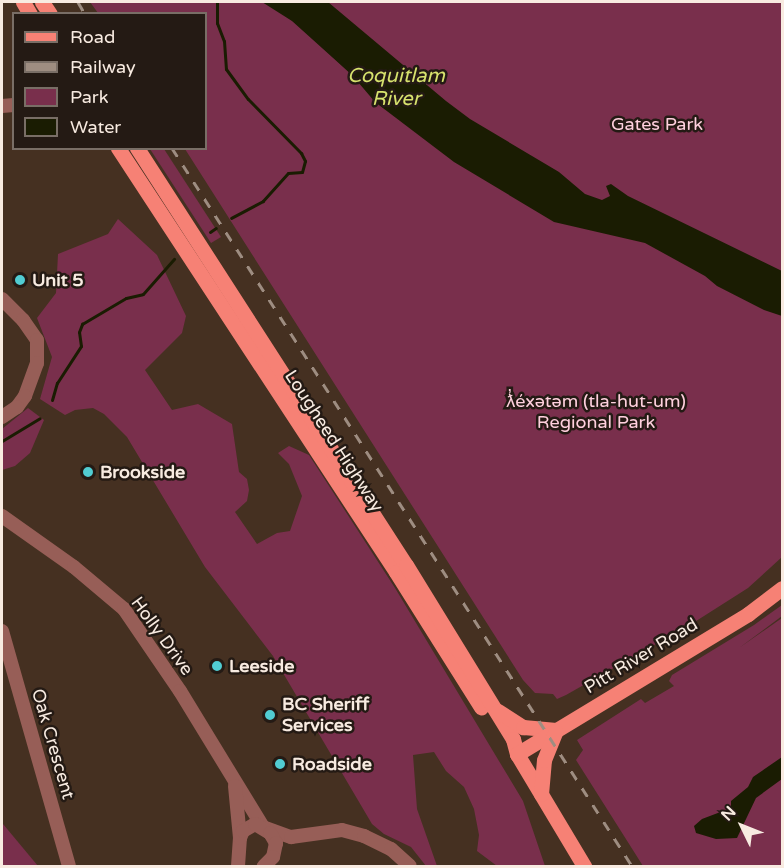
<!DOCTYPE html>
<meta charset="utf-8">
<style>
body{margin:0}
#map{position:relative;width:784px;height:868px;overflow:hidden;background:#453021;font-family:"Varela Round",sans-serif}
div>[style]{position:absolute}
.green>*{inset:0;background:#792f4c}
.water>*{inset:0;background:#1a1c02}
.stream>*{height:3px;margin:-1.5px;padding:0 1.5px;transform-origin:1.5px;border-radius:1.5px;background:#1a1c02}
.minor>*{height:14px;margin:-7px;padding:0 7px;transform-origin:7px;border-radius:7px;background:#975e57}
.major>*{height:15px;margin:-7.5px;padding:0 7.5px;transform-origin:7.5px;border-radius:7.5px;background:#f68175}
.rail>*{height:3px;margin-top:-1.5px;transform-origin:0;background:repeating-linear-gradient(90deg,#9e8d81 0 10px,transparent 0 20px)}
.dots>*{width:16px;height:16px;translate:-50% -50%;box-sizing:border-box;border:3px solid #241a14;border-radius:50%}
span{translate:-50% -50%;white-space:nowrap;text-align:center;line-height:1.15;-webkit-text-stroke:5px #241a14;paint-order:stroke}
.park-label{font-size:18px;color:#ffd0de}
.poi-label{font-size:18px;color:#f8ebe1;font-weight:700}
.left{translate:0 -50%;text-align:left}
.street-label{font-size:18px;color:#f8ebe1}
.water-label{font-size:20px;color:#d7e26d;font-style:italic}
.frame{position:absolute;inset:0;border:3px solid #f8ebe1;pointer-events:none}
.legend{position:absolute;left:12px;top:12px;width:195px;height:138px;box-sizing:border-box;background:#241a14;border:2px solid #796e66;margin:0;padding:8px 10px;list-style:none;font-size:18px;color:#f8ebe1}
.legend li{display:flex;align-items:center;gap:12px;height:30px}
.legend b{width:30px;border:2px solid #796e66}
.north{position:absolute;left:712px;top:796px;width:60px;height:60px;-webkit-text-stroke:4px #241a14;paint-order:stroke;rotate:313deg;font-size:16px;font-weight:700;line-height:24px;text-align:center;color:#f8ebe1}
.north::after{content:'';display:block;margin:auto;width:21px;height:27px;background:#f8ebe1;clip-path:polygon(50% 0,100% 100%,50% 72%,0 100%)}
</style>
<div id="map">
<div class="green">
<i style="clip-path:polygon(90px 2px,267px 2px,302px 28px,356px 79px,357px 74px,272px 2px,782px 2px,782px 557px,748px 588px,693px 623px,566px 695px,557px 699px,553px 694px,535px 693px,523px 680px,185px 149px,206px 148px,206px 14px,98px 13px)"></i>
<i style="clip-path:polygon(150px 149px,164px 149px,221px 237px,211px 243px)"></i>
<i style="clip-path:polygon(118px 219px,157px 255px,186px 316px,182px 333px,145px 370px,172px 410px,198px 404px,232px 424px,239px 472px,247px 479px,249px 490px,247px 501px,235px 512px,257px 544px,277px 533px,290px 531px,302px 496px,289px 464px,278px 453px,289px 446px,309px 455px,395px 588px,523px 801px,545px 866px,497px 866px,477px 851px,479px 835px,474px 809px,464px 787px,446px 771px,434px 752px,413px 755px,417px 809px,437px 866px,426px 866px,411px 847px,384px 834px,372px 824px,273px 656px,205px 567px,127px 437px,104px 414px,93px 408px,75px 410px,65px 415px,40px 399px,52px 357px,37px 318px,56px 293px,58px 254px,108px 234px)"></i>
<i style="clip-path:polygon(28px 408px,44px 420px,30px 453px,15px 466px,2px 470px,2px 429px)"></i>
<i style="clip-path:polygon(782px 605px,782px 616px,739px 648px,782px 618px,782px 866px,643px 866px,576px 760px,583px 750px,577px 740px,641px 699px,645px 703px,674px 686px,669px 681px,672px 675px,754px 625px)"></i>
<i style="clip-path:polygon(3px 824px,38px 866px,2px 866px)"></i>
</div>
<div class="water">
<i style="clip-path:polygon(262px 2px,328px 2px,446px 101px,470px 119px,559px 172px,585px 194px,602px 200px,610px 196px,606px 186px,611px 184px,628px 196px,782px 271px,782px 316px,764px 310px,717px 286px,705px 276px,645px 243px,554px 222px,454px 162px,375px 102px,352px 75px,292px 21px)"></i>
<i style="clip-path:polygon(782px 757px,782px 779px,756px 798px,737px 838px,716px 839px,696px 833px,694px 826px,702px 819px,731px 808px,731px 801px,748px 787px,753px 777px)"></i>
</div>
<div class="stream">
<i style="left:217px;top:2px;width:21px;rotate:90deg"></i>
<i style="left:217px;top:23px;width:19px;rotate:69deg"></i>
<i style="left:224px;top:41px;width:28px;rotate:86deg"></i>
<i style="left:226px;top:69px;width:37px;rotate:54deg"></i>
<i style="left:248px;top:99px;width:76px;rotate:45.5deg"></i>
<i style="left:301px;top:153px;width:9px;rotate:63deg"></i>
<i style="left:305px;top:161px;width:11px;rotate:105deg"></i>
<i style="left:302px;top:172px;width:14px;rotate:176deg"></i>
<i style="left:288px;top:173px;width:38px;rotate:132deg"></i>
<i style="left:263px;top:201px;width:36px;rotate:152deg"></i>
<i style="left:210px;top:232px;width:7px;rotate:-34deg"></i>
<i style="left:52px;top:400px;width:18px;rotate:-74deg"></i>
<i style="left:57px;top:383px;width:44px;rotate:-57deg"></i>
<i style="left:81px;top:346px;width:14px;rotate:-98deg"></i>
<i style="left:79px;top:332px;width:9px;rotate:-69deg"></i>
<i style="left:82px;top:324px;width:51px;rotate:-30.6deg"></i>
<i style="left:126px;top:298px;width:17px;rotate:-13deg"></i>
<i style="left:143px;top:294px;width:47px;rotate:-48.5deg"></i>
<i style="left:2px;top:441px;width:44px;rotate:-31.2deg"></i>
</div>
<div class="minor">
<i style="left:2px;top:106px;width:12px;rotate:-5deg"></i>
<i style="left:2px;top:299px;width:30px;rotate:45deg"></i>
<i style="left:23px;top:320px;width:24px;rotate:55deg"></i>
<i style="left:37px;top:340px;width:23px;rotate:90deg"></i>
<i style="left:37px;top:363px;width:35px;rotate:110deg"></i>
<i style="left:25px;top:396px;width:14px;rotate:126deg"></i>
<i style="left:17px;top:407px;width:18px;rotate:146deg"></i>
<i style="left:2px;top:516px;width:88px;rotate:35.3deg"></i>
<i style="left:74px;top:567px;width:65px;rotate:40deg"></i>
<i style="left:124px;top:609px;width:99px;rotate:55.7deg"></i>
<i style="left:180px;top:691px;width:159px;rotate:58.6deg"></i>
<i style="left:263px;top:827px;width:30px;rotate:20deg"></i>
<i style="left:291px;top:837px;width:51px;rotate:-7.8deg"></i>
<i style="left:342px;top:830px;width:23px;rotate:15deg"></i>
<i style="left:364px;top:836px;width:30px;rotate:26deg"></i>
<i style="left:391px;top:849px;width:25px;rotate:42deg"></i>
<i style="left:2px;top:631px;width:244px;rotate:74.1deg"></i>
<i style="left:235px;top:786px;width:52px;rotate:84.5deg"></i>
<i style="left:238px;top:866px;width:28px;rotate:-86deg"></i>
<i style="left:240px;top:838px;width:8px;rotate:-67deg"></i>
<i style="left:243px;top:831px;width:14px;rotate:-30deg"></i>
<i style="left:255px;top:824px;width:17px;rotate:31deg"></i>
<i style="left:270px;top:833px;width:12px;rotate:59deg"></i>
<i style="left:276px;top:843px;width:14px;rotate:102deg"></i>
<i style="left:273px;top:857px;width:13px;rotate:135deg"></i>
</div>
<div class="major">
<i style="left:23px;top:2px;width:14px;rotate:60deg"></i>
<i style="left:42px;top:2px;width:14px;rotate:56deg"></i>
<i style="left:118px;top:148px;width:507px;rotate:56.75deg"></i>
<i style="left:396px;top:572px;width:160px;rotate:57.8deg"></i>
<i style="left:137px;top:148px;width:496px;rotate:57.2deg"></i>
<i style="left:406px;top:565px;width:204px;rotate:58.4deg"></i>
<i style="left:513px;top:739px;width:16px;rotate:75deg"></i>
<i style="left:517px;top:754px;width:131px;rotate:59.1deg"></i>
<i style="left:498px;top:711px;width:30px;rotate:33deg"></i>
<i style="left:523px;top:727px;width:33px;rotate:5deg"></i>
<i style="left:517px;top:754px;width:270px;rotate:-31.2deg"></i>
<i style="left:748px;top:614px;width:43px;rotate:-37.4deg"></i>
<i style="left:541px;top:794px;width:34px;rotate:-85deg"></i>
<i style="left:544px;top:760px;width:31px;rotate:-68deg"></i>
</div>
<div class="rail">
<i style="left:78px;top:2px;width:14px;rotate:60deg"></i>
<i style="left:172px;top:148px;width:853px;rotate:57.35deg"></i>
</div>
<div class="dots">
<i style="left:20px;top:280px;background:#51ccd2"></i>
<i style="left:88px;top:472px;background:#51ccd2"></i>
<i style="left:217px;top:666px;background:#51ccd2"></i>
<i style="left:270px;top:715px;background:#51ccd2"></i>
<i style="left:280px;top:764px;background:#51ccd2"></i>
</div>
<div class="park-label">
<span style="left:657px;top:124px">Gates Park</span>
<span style="left:596px;top:412px">ƛ̓éxətəm (tla-hut-um)<br>Regional Park</span>
</div>
<div class="poi-label">
<span class="left" style="left:32px;top:280px">Unit 5</span>
<span class="left" style="left:100px;top:472px">Brookside</span>
<span class="left" style="left:229px;top:666px">Leeside</span>
<span class="left" style="left:282px;top:715px">BC Sheriff<br>Services</span>
<span class="left" style="left:292px;top:764px">Roadside</span>
</div>
<div class="street-label">
<span style="left:334px;top:441px;rotate:57deg">Lougheed Highway</span>
<span style="left:162px;top:636px;rotate:54deg">Holly Drive</span>
<span style="left:641px;top:656px;rotate:-31deg">Pitt River Road</span>
<span style="left:53px;top:744px;rotate:74deg">Oak Crescent</span>
</div>
<div class="water-label">
<span style="left:396px;top:88px">Coquitlam<br>River</span>
</div>
<div class="frame"></div>
<ul class="legend">
<li><b style="height:8px;background:#f68175"></b>Road</li>
<li><b style="height:8px;background:#9e8d81"></b>Railway</li>
<li><b style="height:16px;background:#792f4c"></b>Park</li>
<li><b style="height:16px;background:#1a1c02"></b>Water</li>
</ul>
<div class="north">N</div>
</div>
